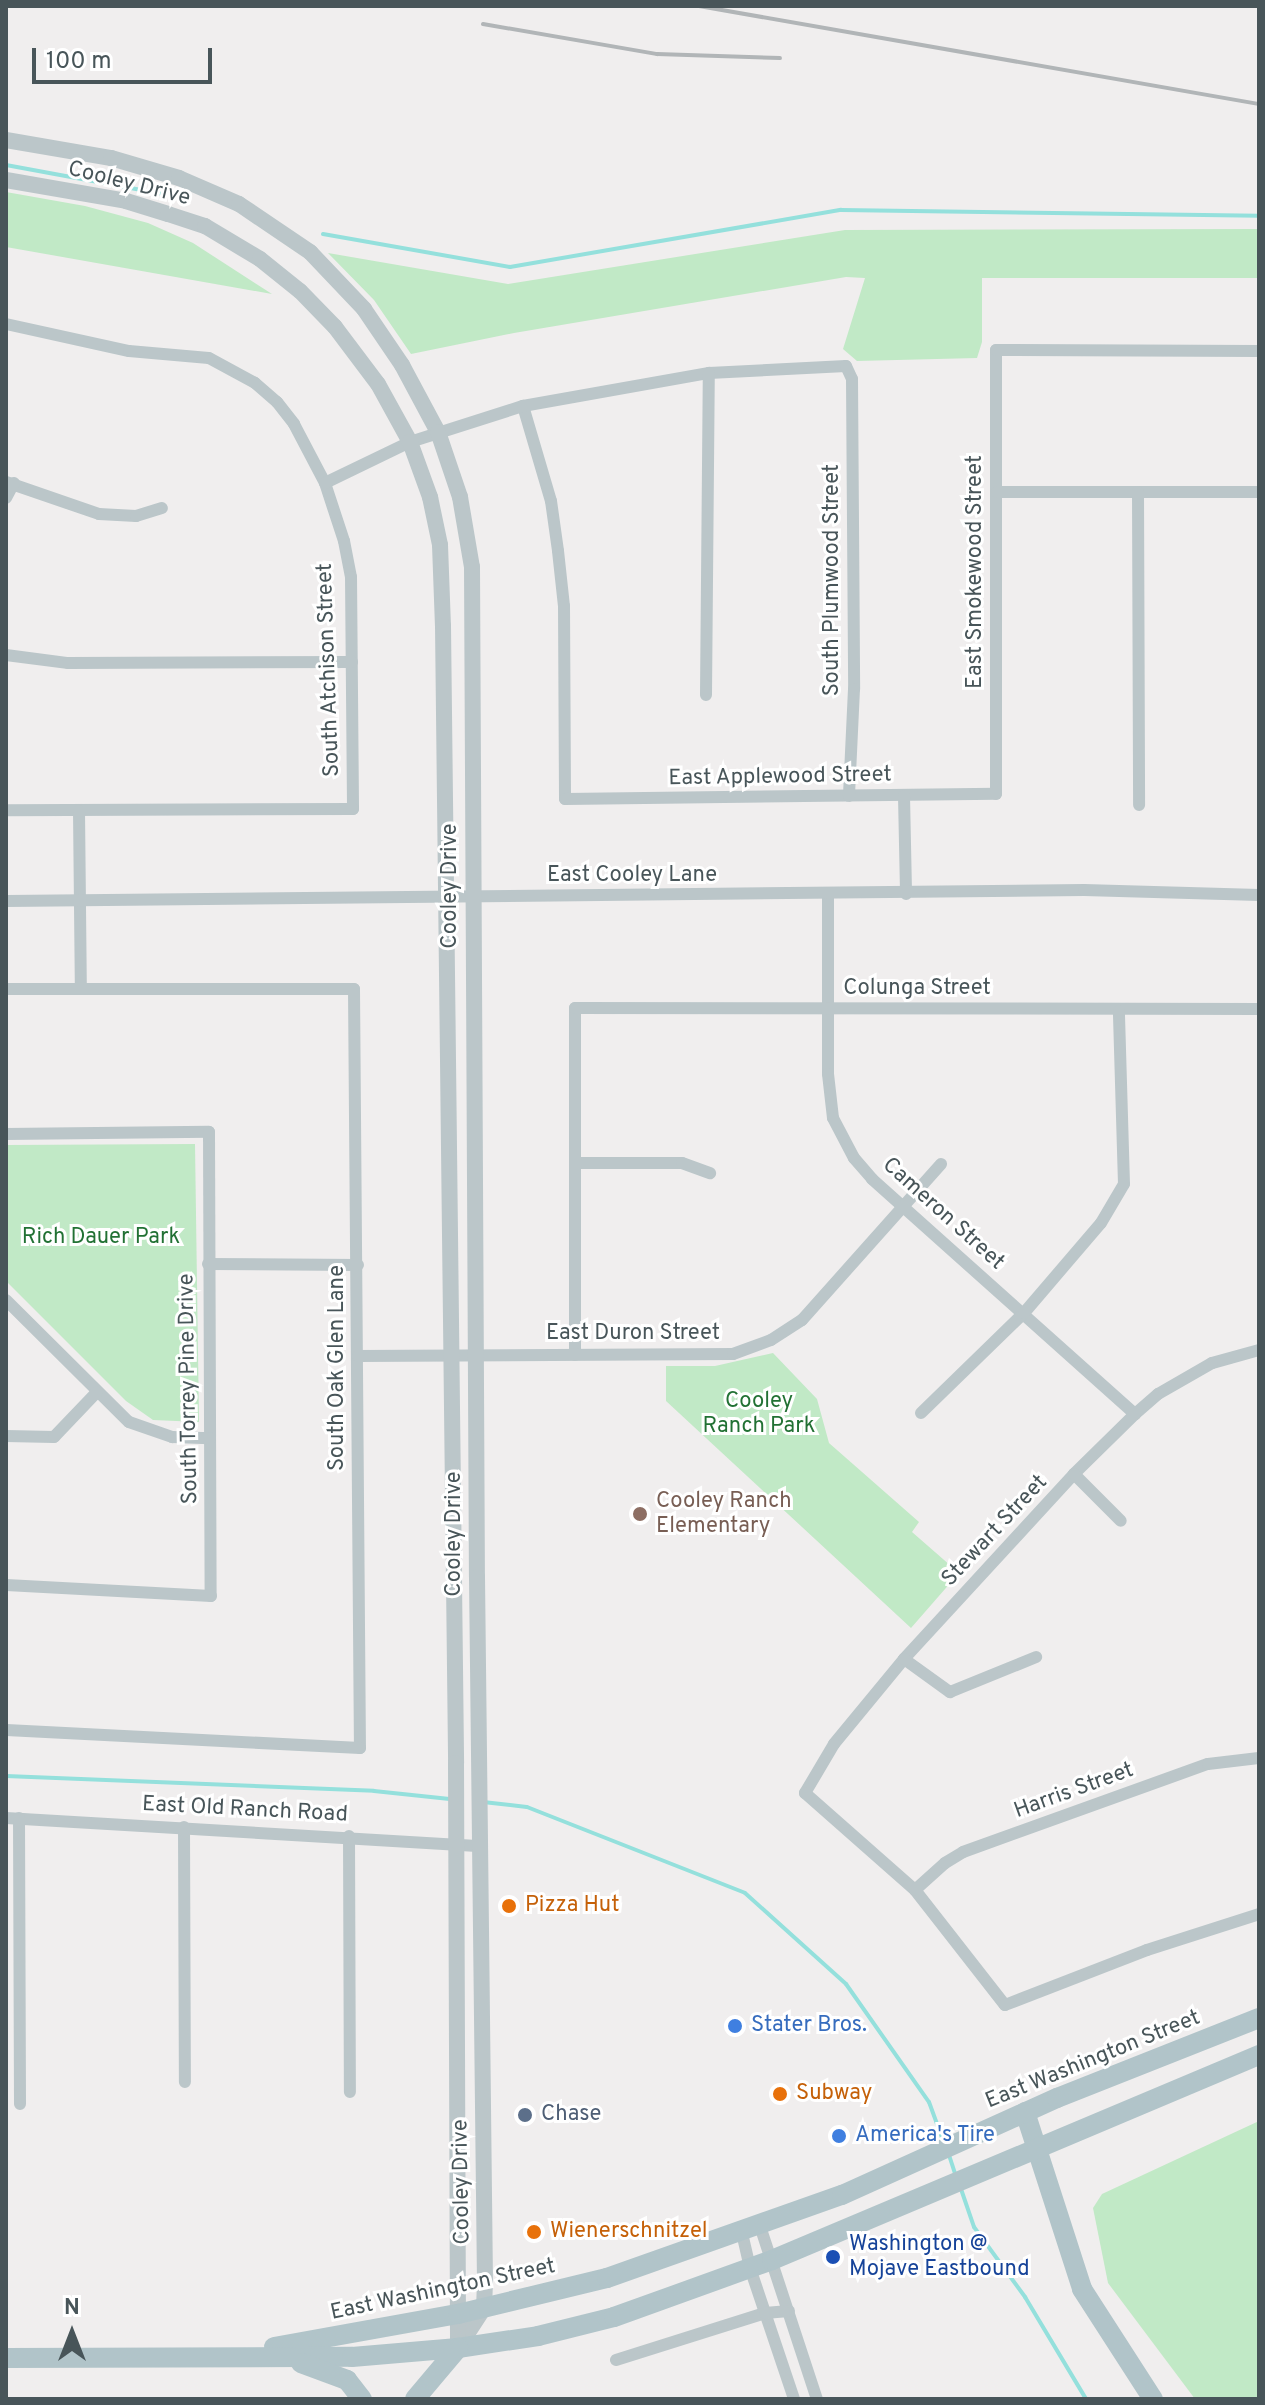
<!DOCTYPE html>
<style>
body{margin:0}
#map{position:relative;width:1265px;height:2405px;overflow:hidden;background:#f0eeee;font-family:Overpass,sans-serif}
div>[style]{position:absolute}
.green>*{inset:0;background:#c1e9c6}
.stream>*{height:4px;margin:-2px;padding:0 2px;transform-origin:2px;border-radius:2px;background:#94e0dc}
.minor>*{height:12px;margin:-6px;padding:0 6px;transform-origin:6px;border-radius:6px;background:#bbc6c9}
.tertiary>*{height:16px;margin:-8px;padding:0 8px;transform-origin:8px;border-radius:8px;background:#bbc6c9}
.primary>*{height:20px;margin:-10px;padding:0 10px;transform-origin:10px;border-radius:10px;background:#b1c4c9}
.rail>*{height:4px;margin:-2px;padding:0 2px;transform-origin:2px;border-radius:2px;background:#b1b5b7}
.dots>*{width:22px;height:22px;translate:-50% -50%;box-sizing:border-box;border:4px solid #fff;border-radius:50%}
span{translate:-50% -50%;white-space:nowrap;text-align:center;line-height:1.15;-webkit-text-stroke:6px #fff;paint-order:stroke}
.street-label{font-size:22px;color:#485559}
.park-label{font-size:22px;color:#227134}
.education-label{font-size:22px;color:#785e54}
.left{translate:0 -50%;text-align:left}
.food-label{font-size:22px;color:#c56008}
.shop-label{font-size:22px;color:#366cbe}
.service-label{font-size:22px;color:#4e5e75}
.transit-label{font-size:22px;color:#164399}
.frame{position:absolute;inset:0;border:8px solid #485559;pointer-events:none}
.north{position:absolute;left:32px;top:2293px;width:80px;height:80px;-webkit-text-stroke:6px #fff;paint-order:stroke;rotate:0deg;font-size:22px;font-weight:700;line-height:32px;text-align:center;color:#485559}
.north::after{content:'';display:block;margin:auto;width:28px;height:36px;background:#485559;clip-path:polygon(50% 0,100% 100%,50% 72%,0 100%)}
.scale{position:absolute;left:32px;top:48px;width:180px;height:36px;box-sizing:border-box;border:4px solid #485559;border-top:0;padding-left:10px;font-size:24px;line-height:28px;white-space:nowrap;color:#485559;-webkit-text-stroke:6px #fff;paint-order:stroke}
</style>
<div id="map">
<div class="green">
<i style="clip-path:polygon(6px 192px,85px 206px,148px 223px,193px 243px,272px 294px,6px 247px)"></i>
<i style="clip-path:polygon(1259px 229px,1259px 278px,982px 278px,982px 342px,977px 358px,857px 361px,843px 349px,865px 278px,846px 277px,514px 333px,411px 354px,374px 300px,328px 253px,508px 284px,845px 230px)"></i>
<i style="clip-path:polygon(195px 1144px,199px 1422px,153px 1420px,126px 1401px,6px 1281px,6px 1145px)"></i>
<i style="clip-path:polygon(773px 1353px,817px 1399px,829px 1443px,919px 1522px,912px 1532px,959px 1573px,911px 1628px,666px 1401px,666px 1366px,715px 1366px)"></i>
<i style="clip-path:polygon(1259px 2121px,1259px 2399px,1195px 2399px,1108px 2283px,1093px 2208px,1102px 2194px)"></i>
</div>
<div class="stream">
<i style="left:6px;top:165px;width:176px;rotate:10.5deg"></i>
<i style="left:323px;top:234px;width:190px;rotate:10deg"></i>
<i style="left:510px;top:267px;width:336px;rotate:-9.8deg"></i>
<i style="left:841px;top:210px;width:418px;rotate:0.8deg"></i>
<i style="left:6px;top:1776px;width:368px;rotate:2.3deg"></i>
<i style="left:374px;top:1791px;width:76px;rotate:6deg"></i>
<i style="left:483px;top:1802px;width:44px;rotate:6.5deg"></i>
<i style="left:527px;top:1807px;width:234px;rotate:21.5deg"></i>
<i style="left:745px;top:1893px;width:136px;rotate:42deg"></i>
<i style="left:846px;top:1984px;width:144px;rotate:54.9deg"></i>
<i style="left:929px;top:2102px;width:44px;rotate:69.9deg"></i>
<i style="left:949px;top:2155px;width:23px;rotate:72deg"></i>
<i style="left:961px;top:2189px;width:40px;rotate:71.1deg"></i>
<i style="left:974px;top:2227px;width:87px;rotate:53.9deg"></i>
<i style="left:1025px;top:2297px;width:119px;rotate:59.1deg"></i>
</div>
<div class="minor">
<i style="left:6px;top:324px;width:126px;rotate:12.4deg"></i>
<i style="left:129px;top:351px;width:80px;rotate:5deg"></i>
<i style="left:209px;top:358px;width:52px;rotate:28.5deg"></i>
<i style="left:255px;top:383px;width:29px;rotate:41deg"></i>
<i style="left:277px;top:402px;width:28px;rotate:52deg"></i>
<i style="left:294px;top:424px;width:67px;rotate:62.3deg"></i>
<i style="left:325px;top:483px;width:61px;rotate:71.9deg"></i>
<i style="left:344px;top:541px;width:37px;rotate:79deg"></i>
<i style="left:351px;top:577px;width:232px;rotate:89.5deg"></i>
<i style="left:353px;top:809px;width:347px;rotate:179.8deg"></i>
<i style="left:523px;top:406px;width:99px;rotate:73.6deg"></i>
<i style="left:551px;top:501px;width:50px;rotate:82deg"></i>
<i style="left:558px;top:551px;width:55px;rotate:83.8deg"></i>
<i style="left:564px;top:606px;width:193px;rotate:89.7deg"></i>
<i style="left:565px;top:799px;width:431px;rotate:-0.7deg"></i>
<i style="left:996px;top:794px;width:444px;rotate:-90deg"></i>
<i style="left:996px;top:350px;width:263px;rotate:0.2deg"></i>
<i style="left:6px;top:482px;width:98px;rotate:19deg"></i>
<i style="left:99px;top:514px;width:37px;rotate:3deg"></i>
<i style="left:136px;top:516px;width:27px;rotate:-17deg"></i>
<i style="left:325px;top:483px;width:94px;rotate:-25.8deg"></i>
<i style="left:410px;top:442px;width:119px;rotate:-17.7deg"></i>
<i style="left:523px;top:406px;width:189px;rotate:-10.1deg"></i>
<i style="left:709px;top:373px;width:137px;rotate:-2.9deg"></i>
<i style="left:846px;top:366px;width:14px;rotate:65deg"></i>
<i style="left:852px;top:379px;width:310px;rotate:89.6deg"></i>
<i style="left:854px;top:689px;width:107px;rotate:92.7deg"></i>
<i style="left:997px;top:492px;width:262px"></i>
<i style="left:1138px;top:492px;width:313px;rotate:89.8deg"></i>
<i style="left:6px;top:498px;width:17px;rotate:-62deg"></i>
<i style="left:6px;top:655px;width:63px;rotate:7.4deg"></i>
<i style="left:68px;top:663px;width:284px;rotate:-0.2deg"></i>
<i style="left:706px;top:695px;width:322px;rotate:-89.5deg"></i>
<i style="left:904px;top:796px;width:98px;rotate:88.8deg"></i>
<i style="left:79px;top:811px;width:178px;rotate:89.4deg"></i>
<i style="left:828px;top:894px;width:180px;rotate:90deg"></i>
<i style="left:828px;top:1074px;width:44px;rotate:83.5deg"></i>
<i style="left:833px;top:1118px;width:45px;rotate:62.3deg"></i>
<i style="left:854px;top:1158px;width:28px;rotate:49deg"></i>
<i style="left:872px;top:1179px;width:353px;rotate:41.8deg"></i>
<i style="left:6px;top:901px;width:1078px;rotate:-0.58deg"></i>
<i style="left:1084px;top:890px;width:175px;rotate:1.6deg"></i>
<i style="left:6px;top:989px;width:348px"></i>
<i style="left:354px;top:989px;width:759px;rotate:89.55deg"></i>
<i style="left:360px;top:1748px;width:354px;rotate:-177.1deg"></i>
<i style="left:6px;top:1134px;width:203px;rotate:-0.6deg"></i>
<i style="left:209px;top:1132px;width:464px;rotate:89.8deg"></i>
<i style="left:211px;top:1596px;width:205px;rotate:-176.9deg"></i>
<i style="left:575px;top:1163px;width:107px"></i>
<i style="left:682px;top:1163px;width:30px;rotate:20deg"></i>
<i style="left:208px;top:1264px;width:150px;rotate:0.4deg"></i>
<i style="left:6px;top:1300px;width:173px;rotate:44.8deg"></i>
<i style="left:129px;top:1422px;width:46px;rotate:19.2deg"></i>
<i style="left:172px;top:1437px;width:38px;rotate:2deg"></i>
<i style="left:1259px;top:1350px;width:49px;rotate:164.5deg"></i>
<i style="left:1212px;top:1363px;width:62px;rotate:150.1deg"></i>
<i style="left:1158px;top:1394px;width:30px;rotate:139deg"></i>
<i style="left:1135px;top:1414px;width:86px;rotate:135.5deg"></i>
<i style="left:1074px;top:1474px;width:251px;rotate:132.6deg"></i>
<i style="left:904px;top:1659px;width:110px;rotate:129.5deg"></i>
<i style="left:834px;top:1744px;width:57px;rotate:120.6deg"></i>
<i style="left:805px;top:1793px;width:147px;rotate:41.4deg"></i>
<i style="left:915px;top:1890px;width:146px;rotate:52deg"></i>
<i style="left:1005px;top:2005px;width:152px;rotate:-21.2deg"></i>
<i style="left:1147px;top:1950px;width:118px;rotate:-17.8deg"></i>
<i style="left:575px;top:1355px;width:347px;rotate:-90deg"></i>
<i style="left:575px;top:1008px;width:684px;rotate:0.08deg"></i>
<i style="left:358px;top:1356px;width:375px;rotate:-0.3deg"></i>
<i style="left:733px;top:1354px;width:40px;rotate:-20.2deg"></i>
<i style="left:771px;top:1340px;width:37px;rotate:-33deg"></i>
<i style="left:802px;top:1320px;width:209px;rotate:-48.3deg"></i>
<i style="left:921px;top:1413px;width:144px;rotate:-44.2deg"></i>
<i style="left:1024px;top:1313px;width:118px;rotate:-49.5deg"></i>
<i style="left:1101px;top:1223px;width:45px;rotate:-59.5deg"></i>
<i style="left:1124px;top:1184px;width:173px;rotate:-91.7deg"></i>
<i style="left:6px;top:1436px;width:48px;rotate:1.2deg"></i>
<i style="left:54px;top:1437px;width:62px;rotate:-46.3deg"></i>
<i style="left:1074px;top:1474px;width:66px;rotate:45deg"></i>
<i style="left:904px;top:1659px;width:57px;rotate:35.7deg"></i>
<i style="left:950px;top:1692px;width:93px;rotate:-22.1deg"></i>
<i style="left:6px;top:1818px;width:476px;rotate:3.4deg"></i>
<i style="left:19px;top:1818px;width:286px;rotate:89.8deg"></i>
<i style="left:184px;top:1827px;width:255px;rotate:89.8deg"></i>
<i style="left:349px;top:1836px;width:256px;rotate:89.8deg"></i>
<i style="left:915px;top:1890px;width:40px;rotate:-42deg"></i>
<i style="left:945px;top:1863px;width:21px;rotate:-31deg"></i>
<i style="left:963px;top:1852px;width:260px;rotate:-19.8deg"></i>
<i style="left:1208px;top:1764px;width:51px;rotate:-6.7deg"></i>
<i style="left:760px;top:2226px;width:182px;rotate:71.8deg"></i>
<i style="left:742px;top:2233px;width:36px;rotate:77deg"></i>
<i style="left:750px;top:2268px;width:138px;rotate:71.4deg"></i>
<i style="left:616px;top:2360px;width:156px;rotate:-17.5deg"></i>
<i style="left:765px;top:2313px;width:24px;rotate:-5deg"></i>
</div>
<div class="tertiary">
<i style="left:6px;top:140px;width:107px;rotate:9.7deg"></i>
<i style="left:111px;top:158px;width:71px;rotate:16.4deg"></i>
<i style="left:179px;top:178px;width:65px;rotate:23.4deg"></i>
<i style="left:239px;top:204px;width:86px;rotate:34.1deg"></i>
<i style="left:310px;top:252px;width:79px;rotate:46.5deg"></i>
<i style="left:364px;top:309px;width:68px;rotate:55.8deg"></i>
<i style="left:402px;top:365px;width:76px;rotate:61.8deg"></i>
<i style="left:438px;top:432px;width:69px;rotate:71.3deg"></i>
<i style="left:460px;top:497px;width:71px;rotate:80.3deg"></i>
<i style="left:472px;top:567px;width:1010px;rotate:89.72deg"></i>
<i style="left:477px;top:1577px;width:704px;rotate:89.35deg"></i>
<i style="left:485px;top:2281px;width:27px;rotate:92deg"></i>
<i style="left:484px;top:2308px;width:48px;rotate:123deg"></i>
<i style="left:6px;top:180px;width:122px;rotate:9.9deg"></i>
<i style="left:126px;top:201px;width:44px;rotate:17.2deg"></i>
<i style="left:168px;top:214px;width:39px;rotate:18deg"></i>
<i style="left:205px;top:226px;width:64px;rotate:31deg"></i>
<i style="left:260px;top:259px;width:51px;rotate:38.7deg"></i>
<i style="left:300px;top:291px;width:50px;rotate:45.8deg"></i>
<i style="left:335px;top:327px;width:71px;rotate:53deg"></i>
<i style="left:378px;top:384px;width:66px;rotate:61.1deg"></i>
<i style="left:410px;top:442px;width:59px;rotate:70deg"></i>
<i style="left:430px;top:497px;width:49px;rotate:78.2deg"></i>
<i style="left:440px;top:545px;width:81px;rotate:87.9deg"></i>
<i style="left:443px;top:626px;width:1137px;rotate:89.34deg"></i>
<i style="left:456px;top:1763px;width:585px;rotate:89.8deg"></i>
</div>
<div class="primary">
<i style="left:1025px;top:2112px;width:186px;rotate:72.1deg"></i>
<i style="left:1082px;top:2289px;width:131px;rotate:57.2deg"></i>
<i style="left:274px;top:2347px;width:187px;rotate:-10.2deg"></i>
<i style="left:458px;top:2314px;width:153px;rotate:-13.6deg"></i>
<i style="left:607px;top:2278px;width:249px;rotate:-19.5deg"></i>
<i style="left:842px;top:2195px;width:236px;rotate:-24.3deg"></i>
<i style="left:1057px;top:2098px;width:217px;rotate:-21.6deg"></i>
<i style="left:6px;top:2358px;width:346px;rotate:-0.2deg"></i>
<i style="left:352px;top:2357px;width:106px;rotate:-4.9deg"></i>
<i style="left:458px;top:2348px;width:81px;rotate:-8.5deg"></i>
<i style="left:538px;top:2336px;width:78px;rotate:-14deg"></i>
<i style="left:614px;top:2317px;width:168px;rotate:-19.8deg"></i>
<i style="left:772px;top:2260px;width:528px;rotate:-22.83deg"></i>
<i style="left:301px;top:2363px;width:49px;rotate:20.3deg"></i>
<i style="left:347px;top:2380px;width:24px;rotate:52deg"></i>
<i style="left:415px;top:2399px;width:67px;rotate:-49.9deg"></i>
</div>
<div class="rail">
<i style="left:699px;top:6px;width:569px;rotate:9.93deg"></i>
<i style="left:483px;top:24px;width:177px;rotate:9.8deg"></i>
<i style="left:657px;top:54px;width:123px;rotate:1.9deg"></i>
</div>
<div class="dots">
<i style="left:640px;top:1514px;background:#8d6e63"></i>
<i style="left:509px;top:1906px;background:#e8710a"></i>
<i style="left:735px;top:2026px;background:#3f7fe0"></i>
<i style="left:780px;top:2094px;background:#e8710a"></i>
<i style="left:525px;top:2115px;background:#5c6f8a"></i>
<i style="left:839px;top:2136px;background:#3f7fe0"></i>
<i style="left:534px;top:2232px;background:#e8710a"></i>
<i style="left:833px;top:2257px;background:#1a4fb4"></i>
</div>
<div class="street-label">
<span style="left:129px;top:184px;rotate:14deg">Cooley Drive</span>
<span style="left:976px;top:572px;rotate:-90deg">East Smokewood Street</span>
<span style="left:833px;top:580px;rotate:-90deg">South Plumwood Street</span>
<span style="left:329px;top:670px;rotate:-92deg">South Atchison Street</span>
<span style="left:780px;top:777px;rotate:-1deg">East Applewood Street</span>
<span style="left:632px;top:876px">East Cooley Lane</span>
<span style="left:451px;top:886px;rotate:-90deg">Cooley Drive</span>
<span style="left:917px;top:989px">Colunga Street</span>
<span style="left:943px;top:1214px;rotate:42deg">Cameron Street</span>
<span style="left:633px;top:1334px">East Duron Street</span>
<span style="left:338px;top:1368px;rotate:-90deg">South Oak Glen Lane</span>
<span style="left:189px;top:1389px;rotate:-91deg">South Torrey Pine Drive</span>
<span style="left:995px;top:1531px;rotate:-47deg">Stewart Street</span>
<span style="left:455px;top:1534px;rotate:-90deg">Cooley Drive</span>
<span style="left:1074px;top:1791px;rotate:-20deg">Harris Street</span>
<span style="left:245px;top:1810px;rotate:3deg">East Old Ranch Road</span>
<span style="left:1093px;top:2060px;rotate:-22deg">East Washington Street</span>
<span style="left:462px;top:2182px;rotate:-91deg">Cooley Drive</span>
<span style="left:443px;top:2290px;rotate:-12deg">East Washington Street</span>
</div>
<div class="park-label">
<span style="left:101px;top:1238px">Rich Dauer Park</span>
<span style="left:759px;top:1414px">Cooley<br>Ranch Park</span>
</div>
<div class="education-label">
<span class="left" style="left:656px;top:1514px">Cooley Ranch<br>Elementary</span>
</div>
<div class="food-label">
<span class="left" style="left:525px;top:1906px">Pizza Hut</span>
<span class="left" style="left:796px;top:2094px">Subway</span>
<span class="left" style="left:550px;top:2232px">Wienerschnitzel</span>
</div>
<div class="shop-label">
<span class="left" style="left:751px;top:2026px">Stater Bros.</span>
<span class="left" style="left:855px;top:2136px">America's Tire</span>
</div>
<div class="service-label">
<span class="left" style="left:541px;top:2115px">Chase</span>
</div>
<div class="transit-label">
<span class="left" style="left:849px;top:2257px">Washington @<br>Mojave Eastbound</span>
</div>
<div class="frame"></div>
<div class="north">N</div>
<div class="scale">100 m</div>
</div>
